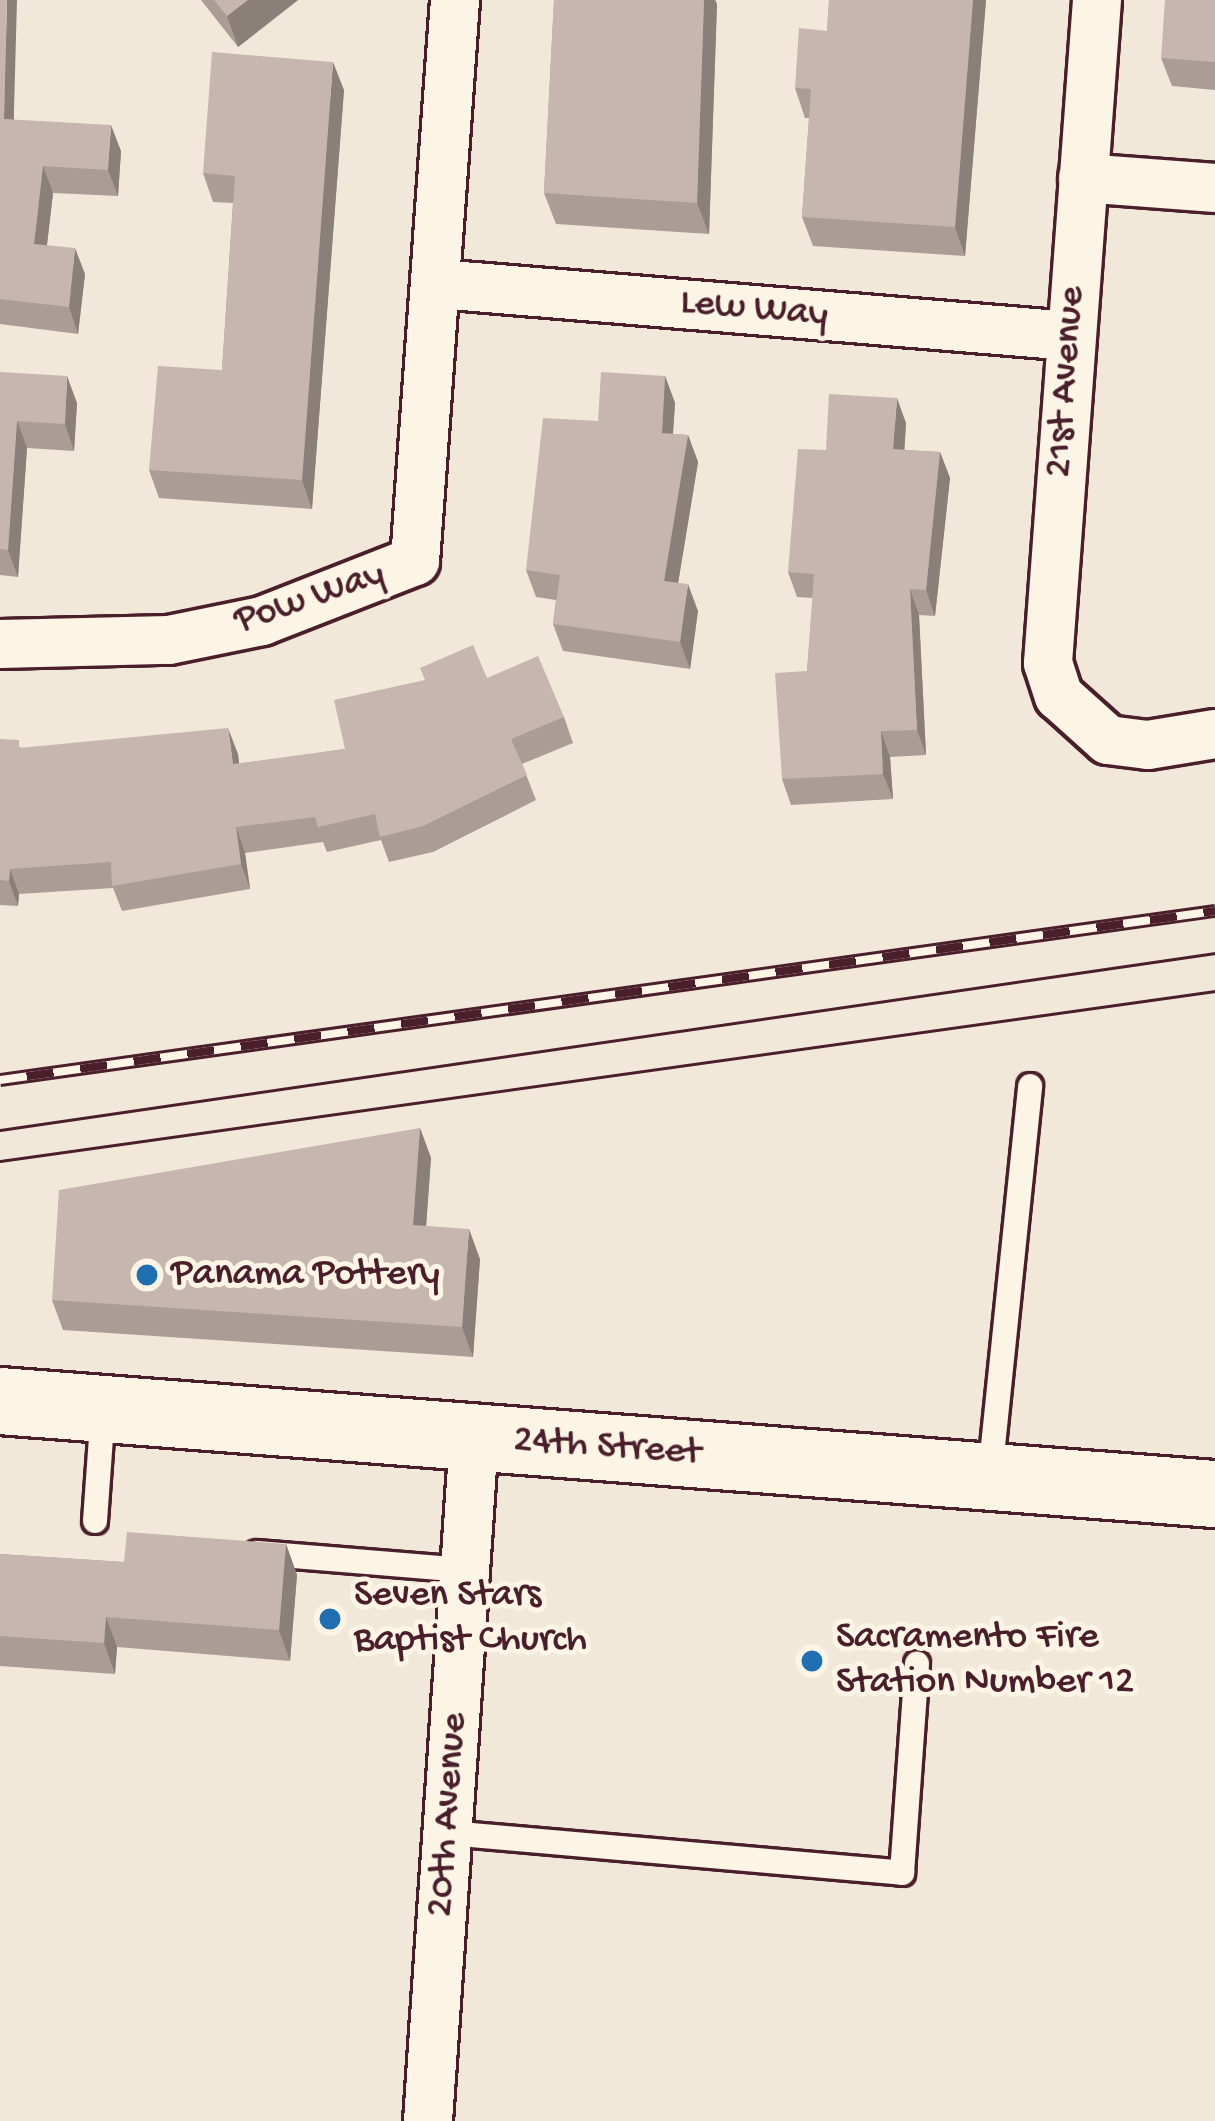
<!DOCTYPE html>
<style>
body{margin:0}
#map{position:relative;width:1215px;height:2121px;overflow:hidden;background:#f1e8da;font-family:"Gochi Hand",sans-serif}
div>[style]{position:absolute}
.roads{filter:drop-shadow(3px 0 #4a1f2b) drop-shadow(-3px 0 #4a1f2b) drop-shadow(0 3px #4a1f2b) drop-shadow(0 -3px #4a1f2b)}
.lane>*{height:24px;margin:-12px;padding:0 12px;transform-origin:12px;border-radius:12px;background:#fcf5e5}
.street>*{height:48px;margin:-24px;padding:0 24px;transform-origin:24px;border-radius:24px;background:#fcf5e5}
.secondary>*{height:66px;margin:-33px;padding:0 33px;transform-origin:33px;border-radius:33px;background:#fcf5e5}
.tram>*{height:3px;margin:-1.5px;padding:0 1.5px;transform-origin:1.5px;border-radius:1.5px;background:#4a1f2b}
.rail>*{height:14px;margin-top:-7px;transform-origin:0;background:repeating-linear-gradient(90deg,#fcf5e5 0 27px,#4a1f2b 0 54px);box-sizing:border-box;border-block:3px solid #4a1f2b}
.wall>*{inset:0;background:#ab9d96}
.shaded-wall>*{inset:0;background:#8b7f7a}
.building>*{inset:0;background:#c7b6af}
.dots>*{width:33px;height:33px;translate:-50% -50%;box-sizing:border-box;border:6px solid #fcf5e5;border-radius:50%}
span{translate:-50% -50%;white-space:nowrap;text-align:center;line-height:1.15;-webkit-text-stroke:10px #fcf5e5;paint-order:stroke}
.street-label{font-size:39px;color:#4a1f2b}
.poi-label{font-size:39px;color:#4a1f2b}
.left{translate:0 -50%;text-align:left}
</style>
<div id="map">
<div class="roads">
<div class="lane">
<i style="left:990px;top:1475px;width:391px;rotate:-84.1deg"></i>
<i style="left:95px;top:1521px;width:111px;rotate:-85.9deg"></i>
<i style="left:257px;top:1553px;width:208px;rotate:4.7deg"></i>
<i style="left:449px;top:1833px;width:455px;rotate:5deg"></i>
<i style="left:902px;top:1873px;width:210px;rotate:-85.9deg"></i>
</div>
<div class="street">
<i style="left:1097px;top:0;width:665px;rotate:94.23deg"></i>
<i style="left:1048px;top:663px;width:35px;rotate:72deg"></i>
<i style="left:1059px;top:696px;width:66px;rotate:41.9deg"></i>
<i style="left:1108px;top:740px;width:40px;rotate:7.1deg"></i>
<i style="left:1148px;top:745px;width:68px;rotate:-9.3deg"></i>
<i style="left:1083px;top:178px;width:132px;rotate:4.3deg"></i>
<i style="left:438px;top:284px;width:635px;rotate:4.7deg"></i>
<i style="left:0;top:644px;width:169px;rotate:-1.4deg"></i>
<i style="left:169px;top:640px;width:95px;rotate:-11.5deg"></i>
<i style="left:262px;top:621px;width:164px;rotate:-21.4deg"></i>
<i style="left:415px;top:561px;width:562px;rotate:-85.92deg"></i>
<i style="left:428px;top:2121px;width:685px;rotate:-86.15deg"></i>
</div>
<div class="secondary">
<i style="left:0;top:1401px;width:1219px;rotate:4.38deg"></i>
</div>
</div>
<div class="tram">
<i style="left:0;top:1130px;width:1228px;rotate:-8.29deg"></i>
<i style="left:0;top:1161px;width:1227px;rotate:-7.96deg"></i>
</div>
<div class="rail">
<i style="left:0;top:1080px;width:1227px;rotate:-7.92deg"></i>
</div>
<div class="wall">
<i style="clip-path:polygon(0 0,14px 120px,121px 151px,118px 196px,53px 193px,47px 245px,85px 274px,78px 334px,0 324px)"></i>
<i style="clip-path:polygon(201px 0,298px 0,238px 47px)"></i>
<i style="clip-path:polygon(554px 0,715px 0,717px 4px,709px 234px,556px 224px,544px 193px)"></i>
<i style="clip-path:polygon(829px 0,986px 0,965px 256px,813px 246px,802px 217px,809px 118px,805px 118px,795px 88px,827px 31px)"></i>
<i style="clip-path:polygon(1215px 0,1215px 90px,1172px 86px,1161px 58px)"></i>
<i style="clip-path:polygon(344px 90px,312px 509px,159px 498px,149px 470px,222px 370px,233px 203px,213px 202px,203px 173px)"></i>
<i style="clip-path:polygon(0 372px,77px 403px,74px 451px,27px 448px,18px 577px,0 575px)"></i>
<i style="clip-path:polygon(665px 376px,675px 403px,673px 434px,688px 435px,698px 462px,678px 583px,698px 611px,690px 669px,563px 651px,553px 624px,556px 600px,536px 597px,526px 570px,598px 421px)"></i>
<i style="clip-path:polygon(906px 423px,904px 450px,940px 452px,950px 478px,935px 616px,919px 615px,926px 755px,890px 757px,893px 799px,791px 805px,782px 779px,807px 671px,813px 598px,797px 597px,788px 572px,826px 450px)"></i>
<i style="clip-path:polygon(487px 678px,564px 717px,573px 743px,522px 764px,536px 800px,433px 852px,389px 862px,381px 840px,327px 852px,323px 842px,245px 853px,250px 889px,122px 911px,113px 888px,19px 894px,18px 906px,0 905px,0 739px,22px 748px,238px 754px,239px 764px,345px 749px)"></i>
<i style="clip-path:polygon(420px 1128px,431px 1158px,426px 1226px,480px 1259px,473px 1357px,63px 1330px,52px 1300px)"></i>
<i style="clip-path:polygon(286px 1544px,297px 1575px,290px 1661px,117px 1647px,115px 1674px,0 1666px,0 1554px,124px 1562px)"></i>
</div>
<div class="shaded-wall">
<i style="clip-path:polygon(7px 0,17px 0,13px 146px,4px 119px)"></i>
<i style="clip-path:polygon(248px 0,298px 0,238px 47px,227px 16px)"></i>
<i style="clip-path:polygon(704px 0,715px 0,717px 4px,709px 234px,697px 203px)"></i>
<i style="clip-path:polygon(973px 0,986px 0,965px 256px,955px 227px)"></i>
<i style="clip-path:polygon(333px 62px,344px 90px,312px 509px,302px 480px)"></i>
<i style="clip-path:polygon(111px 125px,121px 151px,118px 196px,108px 170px)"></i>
<i style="clip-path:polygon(43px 166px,53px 193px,44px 270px,34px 244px)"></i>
<i style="clip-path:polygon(75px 248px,85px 274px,78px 334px,69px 307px)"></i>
<i style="clip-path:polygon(67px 376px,77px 403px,74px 451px,65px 424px)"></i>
<i style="clip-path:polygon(665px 376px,675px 403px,671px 460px,662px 433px)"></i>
<i style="clip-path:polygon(897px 398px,906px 423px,903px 474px,893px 449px)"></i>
<i style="clip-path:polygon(17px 421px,27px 448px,18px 577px,8px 550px)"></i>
<i style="clip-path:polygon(688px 435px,698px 462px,674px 608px,664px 581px)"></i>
<i style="clip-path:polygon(940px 452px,950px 478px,935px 616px,926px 590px)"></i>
<i style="clip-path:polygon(688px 584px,698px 611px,690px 669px,680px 642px)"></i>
<i style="clip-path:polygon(910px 589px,919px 615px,926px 755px,917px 730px)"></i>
<i style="clip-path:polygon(228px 728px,238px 754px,242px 790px,233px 764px)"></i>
<i style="clip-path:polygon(881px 731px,890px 757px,893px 799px,883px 774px)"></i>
<i style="clip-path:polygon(236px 827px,245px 853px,250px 889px,241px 864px)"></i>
<i style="clip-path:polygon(10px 869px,19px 894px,18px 906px,9px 881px)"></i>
<i style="clip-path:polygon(420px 1128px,431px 1158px,424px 1255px,413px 1225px)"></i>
<i style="clip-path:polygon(469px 1229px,480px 1259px,473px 1357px,462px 1327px)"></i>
<i style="clip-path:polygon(286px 1544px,297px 1575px,290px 1661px,279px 1630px)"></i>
<i style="clip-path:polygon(106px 1617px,117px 1647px,115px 1674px,104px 1643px)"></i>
</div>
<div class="building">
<i style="clip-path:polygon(0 0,7px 0,4px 119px,111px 125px,108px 170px,43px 166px,34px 244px,75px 248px,69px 307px,0 299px)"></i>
<i style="clip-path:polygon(214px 0,248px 0,227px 16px)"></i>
<i style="clip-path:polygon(554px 0,704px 0,697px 203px,544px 193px)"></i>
<i style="clip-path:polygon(829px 0,973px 0,955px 227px,802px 217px,811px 89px,795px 88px,799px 28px,827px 31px)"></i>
<i style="clip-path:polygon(1165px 0,1215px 0,1215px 62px,1161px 58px)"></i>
<i style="clip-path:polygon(212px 52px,333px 62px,302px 480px,149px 470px,158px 366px,222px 370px,235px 176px,203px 173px)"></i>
<i style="clip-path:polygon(0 372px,67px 376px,65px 424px,17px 421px,8px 550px,0 549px)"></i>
<i style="clip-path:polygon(601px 372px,665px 376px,662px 433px,688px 435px,664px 581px,688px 584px,680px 642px,553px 624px,560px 575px,526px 570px,543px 418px,598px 421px)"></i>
<i style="clip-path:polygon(829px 394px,897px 398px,893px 449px,940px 452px,926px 590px,910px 589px,917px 730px,881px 731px,883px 774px,782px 779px,775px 673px,807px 671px,814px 574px,788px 572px,798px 449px,826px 450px)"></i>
<i style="clip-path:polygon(473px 645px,487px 678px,538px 656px,564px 717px,511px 739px,527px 775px,423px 826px,380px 837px,375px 814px,318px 827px,315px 817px,236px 827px,241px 864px,112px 886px,111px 862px,10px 869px,9px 881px,0 880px,0 739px,19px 740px,19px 748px,228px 728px,233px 764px,345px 749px,334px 700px,425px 680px,420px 668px)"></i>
<i style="clip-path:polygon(420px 1128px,413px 1225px,469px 1229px,462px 1327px,52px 1300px,59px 1190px)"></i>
<i style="clip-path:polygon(127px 1532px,286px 1544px,279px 1630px,106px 1617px,104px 1643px,0 1636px,0 1554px,124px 1562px)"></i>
</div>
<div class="dots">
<i style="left:147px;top:1275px;background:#1f6fb2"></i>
<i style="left:330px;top:1619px;background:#1f6fb2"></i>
<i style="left:812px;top:1661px;background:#1f6fb2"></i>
</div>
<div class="street-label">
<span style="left:754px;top:310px;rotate:5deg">Lew Way</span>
<span style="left:1067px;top:382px;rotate:-86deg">21st Avenue</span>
<span style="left:310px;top:599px;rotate:-19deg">Pow Way</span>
<span style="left:607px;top:1448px;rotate:4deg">24th Street</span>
<span style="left:449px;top:1815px;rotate:-86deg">20th Avenue</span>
</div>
<div class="poi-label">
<span class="left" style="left:171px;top:1275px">Panama Pottery</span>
<span class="left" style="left:354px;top:1619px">Seven Stars<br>Baptist Church</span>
<span class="left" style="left:836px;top:1661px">Sacramento Fire<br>Station Number 12</span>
</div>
</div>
